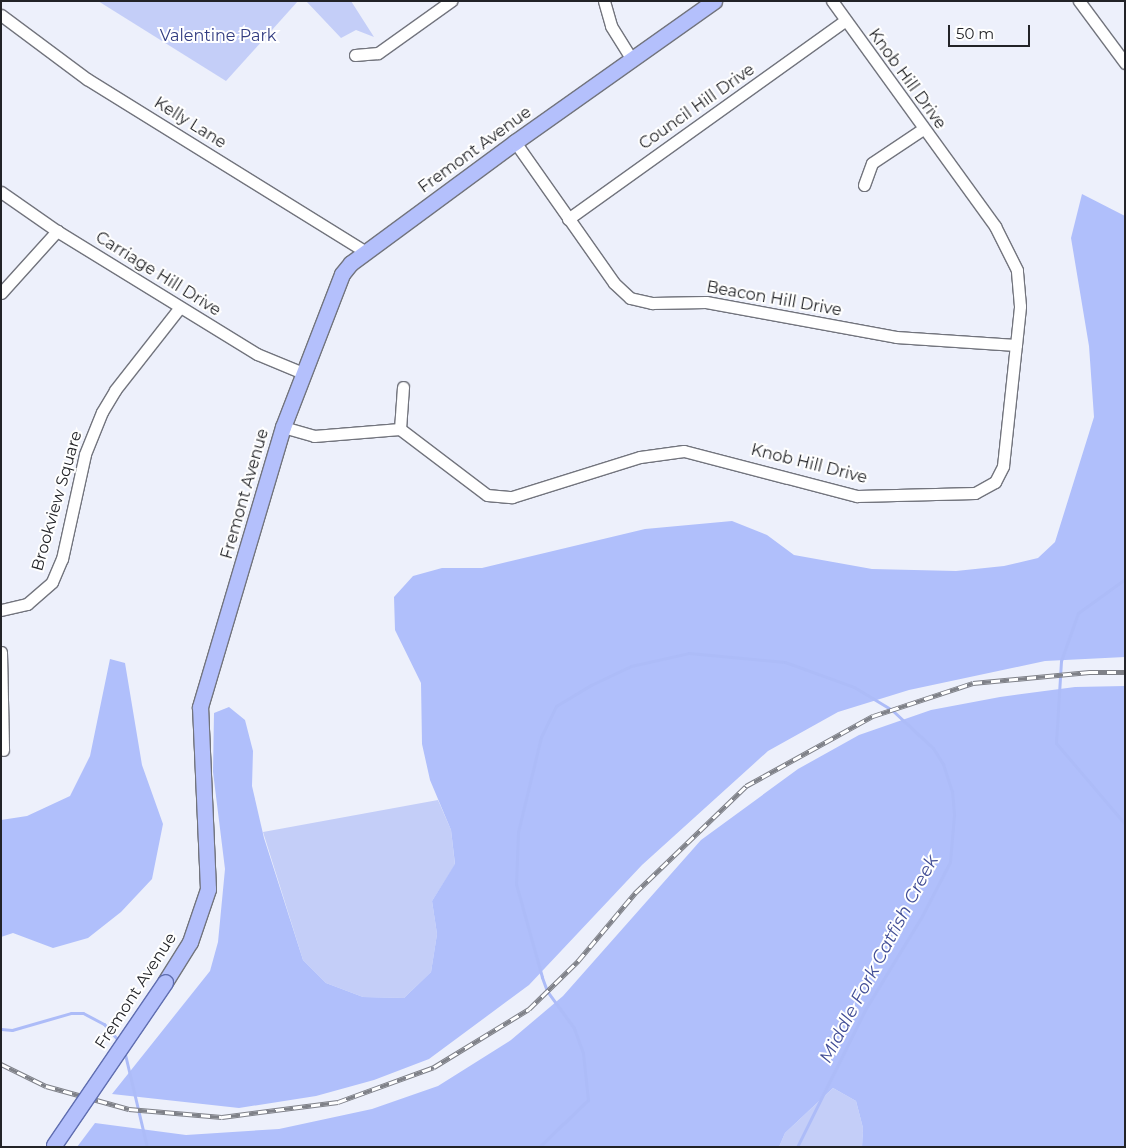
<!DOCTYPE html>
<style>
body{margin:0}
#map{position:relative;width:1126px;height:1148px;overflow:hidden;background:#edf0fb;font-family:Montserrat,sans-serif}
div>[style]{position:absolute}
.green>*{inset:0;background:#c4cef8}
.forest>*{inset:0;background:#b0bffb}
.stream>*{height:3px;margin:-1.5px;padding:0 1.5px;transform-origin:1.5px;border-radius:1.5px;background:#adbcf8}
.roads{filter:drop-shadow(1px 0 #72747d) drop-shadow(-1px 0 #72747d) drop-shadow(0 1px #72747d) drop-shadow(0 -1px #72747d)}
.minor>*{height:11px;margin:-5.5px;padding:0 5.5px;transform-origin:5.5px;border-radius:5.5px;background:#fff}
.major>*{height:15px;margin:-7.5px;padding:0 7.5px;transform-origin:7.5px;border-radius:7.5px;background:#b4c0fc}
.rail>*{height:5px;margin-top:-2.5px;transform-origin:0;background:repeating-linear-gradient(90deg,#fff 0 9px,#7f8188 0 18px);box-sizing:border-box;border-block:1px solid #7f8188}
.bridges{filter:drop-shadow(1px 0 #606eb0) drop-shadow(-1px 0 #606eb0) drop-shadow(0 1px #606eb0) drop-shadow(0 -1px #606eb0)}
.major-bridge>*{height:15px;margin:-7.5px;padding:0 7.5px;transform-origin:7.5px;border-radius:7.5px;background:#b4c0fc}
span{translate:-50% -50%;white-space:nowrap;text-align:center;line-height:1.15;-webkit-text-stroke:4px #fff;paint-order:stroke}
.park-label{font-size:16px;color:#323c81}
.street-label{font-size:16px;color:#222327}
.water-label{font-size:18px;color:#424e96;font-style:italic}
.frame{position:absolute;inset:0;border:2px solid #222327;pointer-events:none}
.scale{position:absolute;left:948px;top:25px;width:82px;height:22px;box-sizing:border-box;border:2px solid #222327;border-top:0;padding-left:6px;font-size:15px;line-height:18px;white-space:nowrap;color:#222327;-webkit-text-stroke:4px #fff;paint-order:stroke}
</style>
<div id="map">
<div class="green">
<i style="clip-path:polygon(98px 1px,298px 1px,226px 81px)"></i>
<i style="clip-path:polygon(306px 1px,351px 1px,374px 37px,356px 30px,341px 38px)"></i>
<i style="clip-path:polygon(438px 800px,451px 830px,455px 865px,432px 901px,437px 934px,431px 972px,404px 998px,363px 997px,326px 983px,303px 960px,263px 832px)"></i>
<i style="clip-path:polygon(833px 1088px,856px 1101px,863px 1128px,862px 1147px,779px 1147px,785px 1133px)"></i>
</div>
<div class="forest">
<i style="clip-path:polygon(1082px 194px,1125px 216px,1125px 657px,1045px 661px,909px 690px,838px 712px,768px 751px,642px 865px,529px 985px,429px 1059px,374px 1080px,316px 1096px,239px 1108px,112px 1094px,210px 971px,218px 942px,225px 869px,213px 772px,214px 713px,229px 707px,245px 720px,253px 751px,252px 786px,264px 838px,303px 960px,326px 983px,363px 997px,404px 998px,431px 972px,437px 934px,432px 901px,455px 864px,451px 830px,430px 780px,422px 744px,421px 683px,395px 630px,394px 597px,413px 576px,442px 568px,482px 568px,645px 529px,732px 521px,767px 535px,794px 555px,872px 569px,956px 571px,1004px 566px,1038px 558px,1055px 542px,1094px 417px,1089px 346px,1071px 238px)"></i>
<i style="clip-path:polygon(110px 659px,125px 663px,142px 765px,163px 824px,152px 879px,121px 912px,88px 938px,53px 948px,13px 933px,1px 937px,1px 820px,27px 816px,70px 796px,90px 756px)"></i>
<i style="clip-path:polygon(1125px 686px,1125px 1147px,862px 1147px,863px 1128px,856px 1101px,833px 1088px,785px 1133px,779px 1147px,77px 1147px,95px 1123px,186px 1135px,279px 1129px,372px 1109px,438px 1086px,511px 1040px,563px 996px,701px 840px,798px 769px,859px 735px,931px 710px,1000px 697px,1075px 687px)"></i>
</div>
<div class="stream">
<i style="left:1125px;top:579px;width:58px;rotate:144.1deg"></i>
<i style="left:1078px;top:613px;width:51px;rotate:109.5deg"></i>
<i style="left:1061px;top:661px;width:82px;rotate:93.5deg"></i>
<i style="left:1056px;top:743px;width:106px;rotate:49.6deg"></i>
<i style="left:1px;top:1029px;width:11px;rotate:5deg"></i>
<i style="left:12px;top:1030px;width:61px;rotate:-16.1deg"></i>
<i style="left:71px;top:1013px;width:12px"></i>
<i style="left:83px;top:1013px;width:24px;rotate:28deg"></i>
<i style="left:104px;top:1024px;width:23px;rotate:49deg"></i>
<i style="left:124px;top:1050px;width:100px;rotate:76.7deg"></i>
<i style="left:539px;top:1147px;width:68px;rotate:-43.8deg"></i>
<i style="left:588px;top:1100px;width:47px;rotate:-96.1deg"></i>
<i style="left:583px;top:1053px;width:27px;rotate:-110deg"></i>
<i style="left:574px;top:1028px;width:46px;rotate:-126.1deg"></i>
<i style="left:547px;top:991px;width:15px;rotate:-110deg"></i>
<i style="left:542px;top:977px;width:97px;rotate:-105.6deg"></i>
<i style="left:516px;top:884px;width:52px;rotate:-87.8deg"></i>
<i style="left:518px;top:832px;width:98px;rotate:-76.4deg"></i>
<i style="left:541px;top:737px;width:34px;rotate:-64deg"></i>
<i style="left:556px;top:706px;width:41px;rotate:-31deg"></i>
<i style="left:591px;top:685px;width:44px;rotate:-25.4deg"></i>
<i style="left:631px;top:666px;width:59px;rotate:-12.6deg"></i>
<i style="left:689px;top:653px;width:96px;rotate:5.4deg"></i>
<i style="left:785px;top:662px;width:73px;rotate:19.9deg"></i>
<i style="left:854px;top:687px;width:44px;rotate:31.2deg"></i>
<i style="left:892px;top:710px;width:56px;rotate:42.8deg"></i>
<i style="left:933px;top:748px;width:19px;rotate:58deg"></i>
<i style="left:943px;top:764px;width:28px;rotate:72deg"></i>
<i style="left:952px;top:791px;width:24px;rotate:85deg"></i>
<i style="left:954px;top:815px;width:47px;rotate:94.9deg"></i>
<i style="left:950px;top:862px;width:61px;rotate:117.4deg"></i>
<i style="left:922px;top:916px;width:108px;rotate:121.3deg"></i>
<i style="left:866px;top:1008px;width:155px;rotate:116.4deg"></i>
</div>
<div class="roads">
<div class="minor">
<i style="left:604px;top:1px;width:26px;rotate:74deg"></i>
<i style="left:611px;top:26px;width:39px;rotate:58deg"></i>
<i style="left:1079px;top:1px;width:77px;rotate:53.4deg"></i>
<i style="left:1px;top:15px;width:107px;rotate:36.7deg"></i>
<i style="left:87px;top:79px;width:328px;rotate:31.8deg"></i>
<i style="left:355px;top:55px;width:23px;rotate:-5deg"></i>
<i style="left:378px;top:53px;width:90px;rotate:-35.5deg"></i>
<i style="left:515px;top:142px;width:172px;rotate:54.9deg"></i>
<i style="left:614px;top:283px;width:22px;rotate:43deg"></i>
<i style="left:630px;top:298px;width:23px;rotate:13deg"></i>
<i style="left:652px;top:303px;width:54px;rotate:-1.1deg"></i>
<i style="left:706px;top:302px;width:193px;rotate:10.4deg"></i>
<i style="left:896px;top:337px;width:120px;rotate:3.8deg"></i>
<i style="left:864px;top:185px;width:23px;rotate:-70deg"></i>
<i style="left:872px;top:163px;width:61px;rotate:-33.7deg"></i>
<i style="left:1px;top:192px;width:68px;rotate:34.9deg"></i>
<i style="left:57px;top:231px;width:235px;rotate:31.6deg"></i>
<i style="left:257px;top:354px;width:50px;rotate:22.4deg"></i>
<i style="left:568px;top:219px;width:340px;rotate:-35.6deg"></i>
<i style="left:1px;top:293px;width:84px;rotate:-47.9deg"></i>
<i style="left:283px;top:427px;width:32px;rotate:16deg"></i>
<i style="left:314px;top:436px;width:86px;rotate:-4.7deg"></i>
<i style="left:400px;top:429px;width:109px;rotate:37.2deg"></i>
<i style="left:487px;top:495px;width:25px;rotate:5deg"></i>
<i style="left:512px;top:497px;width:134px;rotate:-17.4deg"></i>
<i style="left:640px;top:457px;width:44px;rotate:-7.8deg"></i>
<i style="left:684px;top:451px;width:179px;rotate:14.6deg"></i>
<i style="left:857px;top:496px;width:118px;rotate:-1.5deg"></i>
<i style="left:975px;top:493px;width:23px;rotate:-29deg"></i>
<i style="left:995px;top:482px;width:18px;rotate:-63deg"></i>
<i style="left:1003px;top:466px;width:122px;rotate:-83.9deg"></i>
<i style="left:1016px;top:345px;width:39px;rotate:-84deg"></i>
<i style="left:1020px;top:306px;width:36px;rotate:-95deg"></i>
<i style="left:1017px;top:270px;width:49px;rotate:-116.6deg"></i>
<i style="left:995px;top:226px;width:278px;rotate:-125.9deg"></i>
<i style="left:400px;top:429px;width:42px;rotate:-85.9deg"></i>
<i style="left:1px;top:610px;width:27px;rotate:-13deg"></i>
<i style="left:27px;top:604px;width:33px;rotate:-41deg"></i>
<i style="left:52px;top:582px;width:25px;rotate:-67deg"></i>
<i style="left:62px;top:559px;width:107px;rotate:-77.6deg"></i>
<i style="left:85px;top:454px;width:45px;rotate:-68deg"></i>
<i style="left:102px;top:412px;width:26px;rotate:-59deg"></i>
<i style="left:115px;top:390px;width:105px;rotate:-51.9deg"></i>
<i style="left:1px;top:652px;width:98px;rotate:88.8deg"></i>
</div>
<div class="major">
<i style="left:165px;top:982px;width:47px;rotate:-58deg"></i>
<i style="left:190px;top:942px;width:56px;rotate:-71.2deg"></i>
<i style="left:208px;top:889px;width:182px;rotate:-92.5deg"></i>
<i style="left:200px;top:707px;width:292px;rotate:-73.5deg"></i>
<i style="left:283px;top:427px;width:164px;rotate:-68.9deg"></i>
<i style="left:342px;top:274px;width:14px;rotate:-51deg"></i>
<i style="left:351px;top:263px;width:204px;rotate:-36.4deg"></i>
<i style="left:515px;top:142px;width:244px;rotate:-35.3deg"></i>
</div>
</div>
<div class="rail">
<i style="left:1px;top:1064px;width:50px;rotate:26.1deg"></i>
<i style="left:46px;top:1086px;width:86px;rotate:15.5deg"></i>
<i style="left:129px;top:1109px;width:93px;rotate:4.9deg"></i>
<i style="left:222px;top:1117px;width:117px;rotate:-7.4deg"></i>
<i style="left:338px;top:1102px;width:102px;rotate:-20deg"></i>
<i style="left:434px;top:1067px;width:111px;rotate:-31.4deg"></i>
<i style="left:529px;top:1009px;width:69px;rotate:-44.4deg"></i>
<i style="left:578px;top:961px;width:89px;rotate:-50deg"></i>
<i style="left:635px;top:893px;width:154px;rotate:-43.9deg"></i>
<i style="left:746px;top:786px;width:145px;rotate:-28.9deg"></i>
<i style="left:873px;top:716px;width:105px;rotate:-18.3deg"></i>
<i style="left:973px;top:683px;width:117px;rotate:-5.4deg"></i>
<i style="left:1089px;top:672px;width:36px"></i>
</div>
<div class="bridges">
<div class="major-bridge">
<i style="left:54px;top:1145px;width:197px;rotate:-55.7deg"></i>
</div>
</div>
<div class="park-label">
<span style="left:218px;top:36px">Valentine Park</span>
</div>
<div class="street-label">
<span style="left:907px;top:79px;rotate:54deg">Knob Hill Drive</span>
<span style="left:697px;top:107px;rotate:-35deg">Council Hill Drive</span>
<span style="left:190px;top:123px;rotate:32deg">Kelly Lane</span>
<span style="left:475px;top:150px;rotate:-36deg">Fremont Avenue</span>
<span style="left:158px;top:274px;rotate:32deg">Carriage Hill Drive</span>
<span style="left:774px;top:299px;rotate:10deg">Beacon Hill Drive</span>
<span style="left:809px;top:464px;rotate:14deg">Knob Hill Drive</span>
<span style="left:245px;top:494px;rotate:-74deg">Fremont Avenue</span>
<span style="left:57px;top:501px;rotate:-74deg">Brookview Square</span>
<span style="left:136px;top:991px;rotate:-57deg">Fremont Avenue</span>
</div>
<div class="water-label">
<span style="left:879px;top:959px;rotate:-62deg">Middle Fork Catfish Creek</span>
</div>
<div class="frame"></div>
<div class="scale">50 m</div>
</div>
